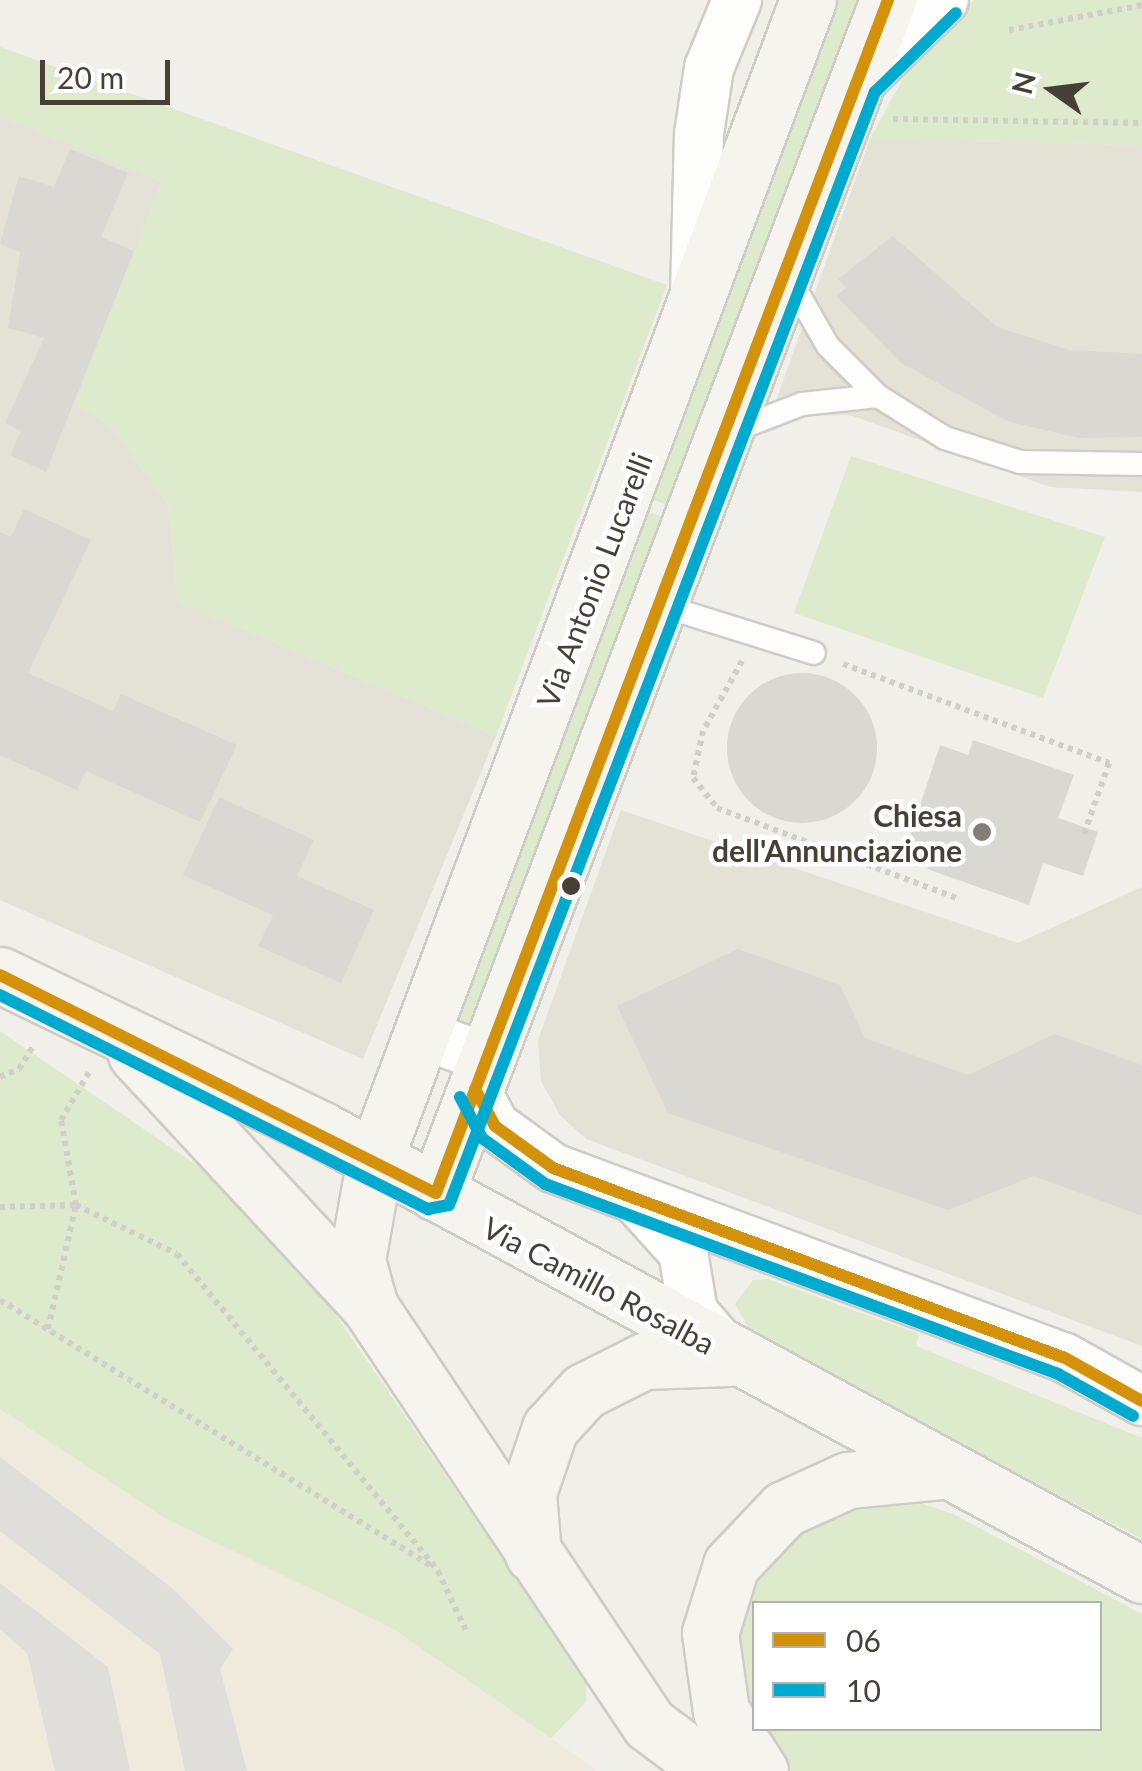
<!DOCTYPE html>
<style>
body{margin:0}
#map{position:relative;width:1142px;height:1771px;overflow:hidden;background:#f0efea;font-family:Lato,sans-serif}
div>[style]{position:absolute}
.residential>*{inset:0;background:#e4e1d7}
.education>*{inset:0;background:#eeeadc}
.green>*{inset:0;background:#ddeacb}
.parking>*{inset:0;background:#dfdeda}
.building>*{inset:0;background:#dad8d2}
.round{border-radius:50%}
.path>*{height:6px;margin-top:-3px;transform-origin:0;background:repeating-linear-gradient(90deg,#d0cfca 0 5px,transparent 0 10px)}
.roads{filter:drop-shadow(2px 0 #ceccc7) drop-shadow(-2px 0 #ceccc7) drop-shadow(0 2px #ceccc7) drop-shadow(0 -2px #ceccc7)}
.lane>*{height:22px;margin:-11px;padding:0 11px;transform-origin:11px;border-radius:11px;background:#fdfdfc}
.street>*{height:48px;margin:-24px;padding:0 24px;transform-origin:24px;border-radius:24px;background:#fdfdfc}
.secondary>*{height:55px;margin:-27.5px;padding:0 27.5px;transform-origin:27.5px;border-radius:27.5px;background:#f6f4ef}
.bus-1>*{height:12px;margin:-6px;padding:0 6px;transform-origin:6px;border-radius:6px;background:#d4920b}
.bus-2>*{height:12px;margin:-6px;padding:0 6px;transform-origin:6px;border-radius:6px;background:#00a9ce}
.dots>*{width:28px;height:28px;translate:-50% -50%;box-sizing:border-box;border:5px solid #fff;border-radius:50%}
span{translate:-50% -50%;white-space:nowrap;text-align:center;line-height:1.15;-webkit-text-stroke:9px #fff;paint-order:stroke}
.street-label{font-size:30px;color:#464036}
.poi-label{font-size:30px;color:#464036;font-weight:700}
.right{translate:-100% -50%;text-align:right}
.legend{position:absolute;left:752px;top:1601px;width:350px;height:130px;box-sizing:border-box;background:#fff;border:2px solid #b5b3af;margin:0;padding:12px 18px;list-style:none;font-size:30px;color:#464036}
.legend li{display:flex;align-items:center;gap:20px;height:50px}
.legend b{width:50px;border:2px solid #b5b3af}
.north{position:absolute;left:1002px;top:40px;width:100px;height:100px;-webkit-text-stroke:8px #fff;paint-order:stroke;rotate:284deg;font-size:28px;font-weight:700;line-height:40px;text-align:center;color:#464036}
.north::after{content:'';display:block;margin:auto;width:35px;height:45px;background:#464036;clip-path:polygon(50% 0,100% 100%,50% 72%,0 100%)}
.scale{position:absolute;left:40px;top:60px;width:130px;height:45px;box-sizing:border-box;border:5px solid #464036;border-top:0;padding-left:12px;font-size:30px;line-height:35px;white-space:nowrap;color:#464036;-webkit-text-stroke:8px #fff;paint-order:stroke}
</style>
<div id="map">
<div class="residential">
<i style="clip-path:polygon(0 116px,162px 181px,76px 403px,114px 430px,168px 505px,178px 602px,496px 736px,363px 1059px,0 900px)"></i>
<i style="clip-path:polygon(870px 139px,1142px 145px,1142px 492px,1050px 487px,850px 415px,808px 416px,764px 434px)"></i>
<i style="clip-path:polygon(621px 810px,1018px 943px,1142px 887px,1142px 1346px,586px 1139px,560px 1115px,541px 1081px,538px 1040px)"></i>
</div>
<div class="education">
<i style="clip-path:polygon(0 1409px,166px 1518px,392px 1628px,598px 1771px,0 1771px)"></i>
</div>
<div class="green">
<i style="clip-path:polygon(835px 0,862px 0,672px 507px,649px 498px)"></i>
<i style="clip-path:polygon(974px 0,1142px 0,1142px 145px,870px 139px,917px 53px)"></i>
<i style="clip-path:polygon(0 47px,667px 285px,496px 736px,178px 602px,168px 505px,114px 430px,75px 403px,162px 181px,0 116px)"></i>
<i style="clip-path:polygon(851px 456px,1105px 537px,1043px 698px,794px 613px)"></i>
<i style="clip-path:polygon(644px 510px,667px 519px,469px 1029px,455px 1013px)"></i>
<i style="clip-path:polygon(0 1031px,211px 1175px,315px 1285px,586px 1680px,586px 1702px,551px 1738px,392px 1628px,165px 1518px,0 1409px)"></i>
<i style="clip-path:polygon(768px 1279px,919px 1334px,916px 1346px,1142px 1438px,1142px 1539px,752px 1334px,735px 1304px,753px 1280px)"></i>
<i style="clip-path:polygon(evenodd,895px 1494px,953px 1514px,1142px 1614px,1142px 1771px,782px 1771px,742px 1722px,730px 1616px,791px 1525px,895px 1494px,754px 1604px,1100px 1604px,1100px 1728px,754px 1728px,754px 1604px)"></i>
</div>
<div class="parking">
<i style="clip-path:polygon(0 1457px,172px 1588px,233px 1649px,220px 1669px,247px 1771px,185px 1771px,160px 1654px,0 1531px)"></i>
<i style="clip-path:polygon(0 1583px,108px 1667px,130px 1771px,55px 1771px,27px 1653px,0 1629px)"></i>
</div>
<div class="building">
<i style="clip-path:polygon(70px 149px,128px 173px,101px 237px,134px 251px,46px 472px,10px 455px,21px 431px,5px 423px,44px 338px,8px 328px,20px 252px,0 244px,19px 176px,54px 187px)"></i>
<i style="clip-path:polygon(893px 236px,997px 327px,1069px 350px,1142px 354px,1142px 437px,1078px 438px,1007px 421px,901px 363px,836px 296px,846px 288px,838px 279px)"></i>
<i style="clip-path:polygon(24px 509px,91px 540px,28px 673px,113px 711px,121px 694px,237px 745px,200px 822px,86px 771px,77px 790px,0 755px,0 532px,11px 537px)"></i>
<i class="round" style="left:727px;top:673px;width:150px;height:150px"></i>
<i style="clip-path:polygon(973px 740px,1074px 775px,1058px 818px,1098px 832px,1083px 876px,1043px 863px,1029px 905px,927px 869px,933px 854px,907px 845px,940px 745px,968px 755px)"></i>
<i style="clip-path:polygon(219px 797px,314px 840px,297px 876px,374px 910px,341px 983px,258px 946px,273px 915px,183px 875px)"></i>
<i style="clip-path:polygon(738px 949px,840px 985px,865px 1038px,968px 1075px,1055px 1034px,1142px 1065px,1142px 1216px,1034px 1176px,948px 1210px,668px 1113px,617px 1006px)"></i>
</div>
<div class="path">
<i style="left:1009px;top:30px;width:135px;rotate:-10.6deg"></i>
<i style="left:893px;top:119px;width:249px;rotate:0.9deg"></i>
<i style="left:742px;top:661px;width:80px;rotate:119.1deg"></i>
<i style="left:703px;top:731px;width:48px;rotate:102deg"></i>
<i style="left:693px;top:778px;width:38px;rotate:51deg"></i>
<i style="left:717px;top:808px;width:256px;rotate:20.6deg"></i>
<i style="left:843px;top:664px;width:284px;rotate:20.4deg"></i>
<i style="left:1109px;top:763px;width:75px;rotate:109.4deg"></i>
<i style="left:0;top:1077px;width:21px;rotate:-23deg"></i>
<i style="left:19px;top:1069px;width:28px;rotate:-58deg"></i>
<i style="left:0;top:1207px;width:76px;rotate:-1.5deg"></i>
<i style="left:76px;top:1205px;width:112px;rotate:25.9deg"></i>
<i style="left:177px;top:1254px;width:411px;rotate:50.5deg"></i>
<i style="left:438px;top:1571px;width:68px;rotate:64.9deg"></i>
<i style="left:0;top:1300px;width:509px;rotate:31.66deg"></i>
<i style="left:48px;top:1329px;width:127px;rotate:-77.3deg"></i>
<i style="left:76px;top:1205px;width:86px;rotate:-100deg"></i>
<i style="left:61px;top:1120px;width:56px;rotate:-59.7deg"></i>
</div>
<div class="roads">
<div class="lane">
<i style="left:789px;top:278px;width:78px;rotate:60.2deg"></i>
<i style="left:828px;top:346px;width:71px;rotate:45deg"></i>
<i style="left:878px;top:396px;width:79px;rotate:32.1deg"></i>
<i style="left:945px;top:438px;width:79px;rotate:17.7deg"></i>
<i style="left:1020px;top:462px;width:122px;rotate:0.9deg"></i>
<i style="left:732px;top:431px;width:75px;rotate:-21.1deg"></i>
<i style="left:802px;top:404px;width:76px;rotate:-6deg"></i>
<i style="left:660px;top:605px;width:161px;rotate:17.3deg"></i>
</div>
<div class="street">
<i style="left:860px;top:82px;width:117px;rotate:-44.3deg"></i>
<i style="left:695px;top:295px;width:161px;rotate:-88.6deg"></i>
<i style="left:699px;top:134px;width:67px;rotate:-81.4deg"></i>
<i style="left:709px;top:68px;width:74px;rotate:-67.6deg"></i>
<i style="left:422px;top:1034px;width:68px;rotate:20.6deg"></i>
<i style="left:475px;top:1089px;width:42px;rotate:61.6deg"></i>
<i style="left:495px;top:1126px;width:72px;rotate:35.9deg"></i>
<i style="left:553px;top:1168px;width:546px;rotate:20.36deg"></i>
<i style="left:1065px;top:1358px;width:88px;rotate:29.2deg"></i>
<i style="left:637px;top:1201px;width:69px;rotate:48deg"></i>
<i style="left:683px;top:1252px;width:61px;rotate:80.5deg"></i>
<i style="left:693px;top:1312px;width:48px;rotate:49.3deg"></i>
</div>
<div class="secondary">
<i style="left:0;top:975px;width:355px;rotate:25.7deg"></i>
<i style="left:320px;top:1129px;width:935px;rotate:28.48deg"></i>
<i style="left:136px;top:1054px;width:345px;rotate:47.2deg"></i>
<i style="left:370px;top:1307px;width:502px;rotate:56.21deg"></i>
<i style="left:649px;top:1724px;width:79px;rotate:36.7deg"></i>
<i style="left:436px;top:1193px;width:1276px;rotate:-69.25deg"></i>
<i style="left:370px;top:1307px;width:49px;rotate:-105.5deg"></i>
<i style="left:357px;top:1260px;width:104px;rotate:-80deg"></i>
<i style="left:375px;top:1158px;width:1236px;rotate:-69.5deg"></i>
<i style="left:533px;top:1554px;width:61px;rotate:-94.7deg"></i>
<i style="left:528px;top:1493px;width:69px;rotate:-71.3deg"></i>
<i style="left:550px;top:1428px;width:50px;rotate:-47.4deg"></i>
<i style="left:584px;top:1391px;width:67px;rotate:-26.6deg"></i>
<i style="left:644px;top:1361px;width:86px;rotate:-2deg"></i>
<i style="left:760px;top:1771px;width:72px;rotate:-123deg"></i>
<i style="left:721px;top:1711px;width:79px;rotate:-98deg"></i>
<i style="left:710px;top:1633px;width:71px;rotate:-72.8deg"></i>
<i style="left:731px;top:1565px;width:77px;rotate:-46.6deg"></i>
<i style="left:784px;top:1509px;width:70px;rotate:-24.4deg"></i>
<i style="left:848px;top:1480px;width:96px;rotate:-5.4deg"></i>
</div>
</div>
<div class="bus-1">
<i style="left:0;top:975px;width:487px;rotate:26.6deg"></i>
<i style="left:436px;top:1193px;width:1276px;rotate:-69.25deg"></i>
<i style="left:475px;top:1089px;width:42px;rotate:61.6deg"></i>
<i style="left:495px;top:1126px;width:72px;rotate:35.9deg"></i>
<i style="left:553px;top:1168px;width:546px;rotate:20.36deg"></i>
<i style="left:1065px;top:1358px;width:88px;rotate:29.2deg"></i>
</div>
<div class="bus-2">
<i style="left:0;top:995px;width:479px;rotate:26.6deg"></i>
<i style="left:428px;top:1209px;width:21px;rotate:-11deg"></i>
<i style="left:449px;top:1205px;width:1192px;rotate:-69.06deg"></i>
<i style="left:875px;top:92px;width:113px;rotate:-44.3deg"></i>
<i style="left:460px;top:1097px;width:47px;rotate:61.8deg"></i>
<i style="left:482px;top:1138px;width:78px;rotate:36.1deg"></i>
<i style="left:545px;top:1184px;width:547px;rotate:20.32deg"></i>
<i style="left:1058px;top:1374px;width:86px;rotate:29.2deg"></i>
</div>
<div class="dots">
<i style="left:982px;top:832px;background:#827d75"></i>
<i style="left:571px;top:886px;background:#464036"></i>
</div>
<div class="street-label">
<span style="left:594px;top:580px;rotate:-69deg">Via Antonio Lucarelli</span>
<span style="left:599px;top:1285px;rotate:28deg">Via Camillo Rosalba</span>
</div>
<div class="poi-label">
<span class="right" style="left:962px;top:832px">Chiesa<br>dell'Annunciazione</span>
</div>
<ul class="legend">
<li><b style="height:12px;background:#d4920b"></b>06</li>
<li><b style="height:12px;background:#00a9ce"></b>10</li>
</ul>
<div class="north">N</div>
<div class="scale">20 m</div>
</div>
